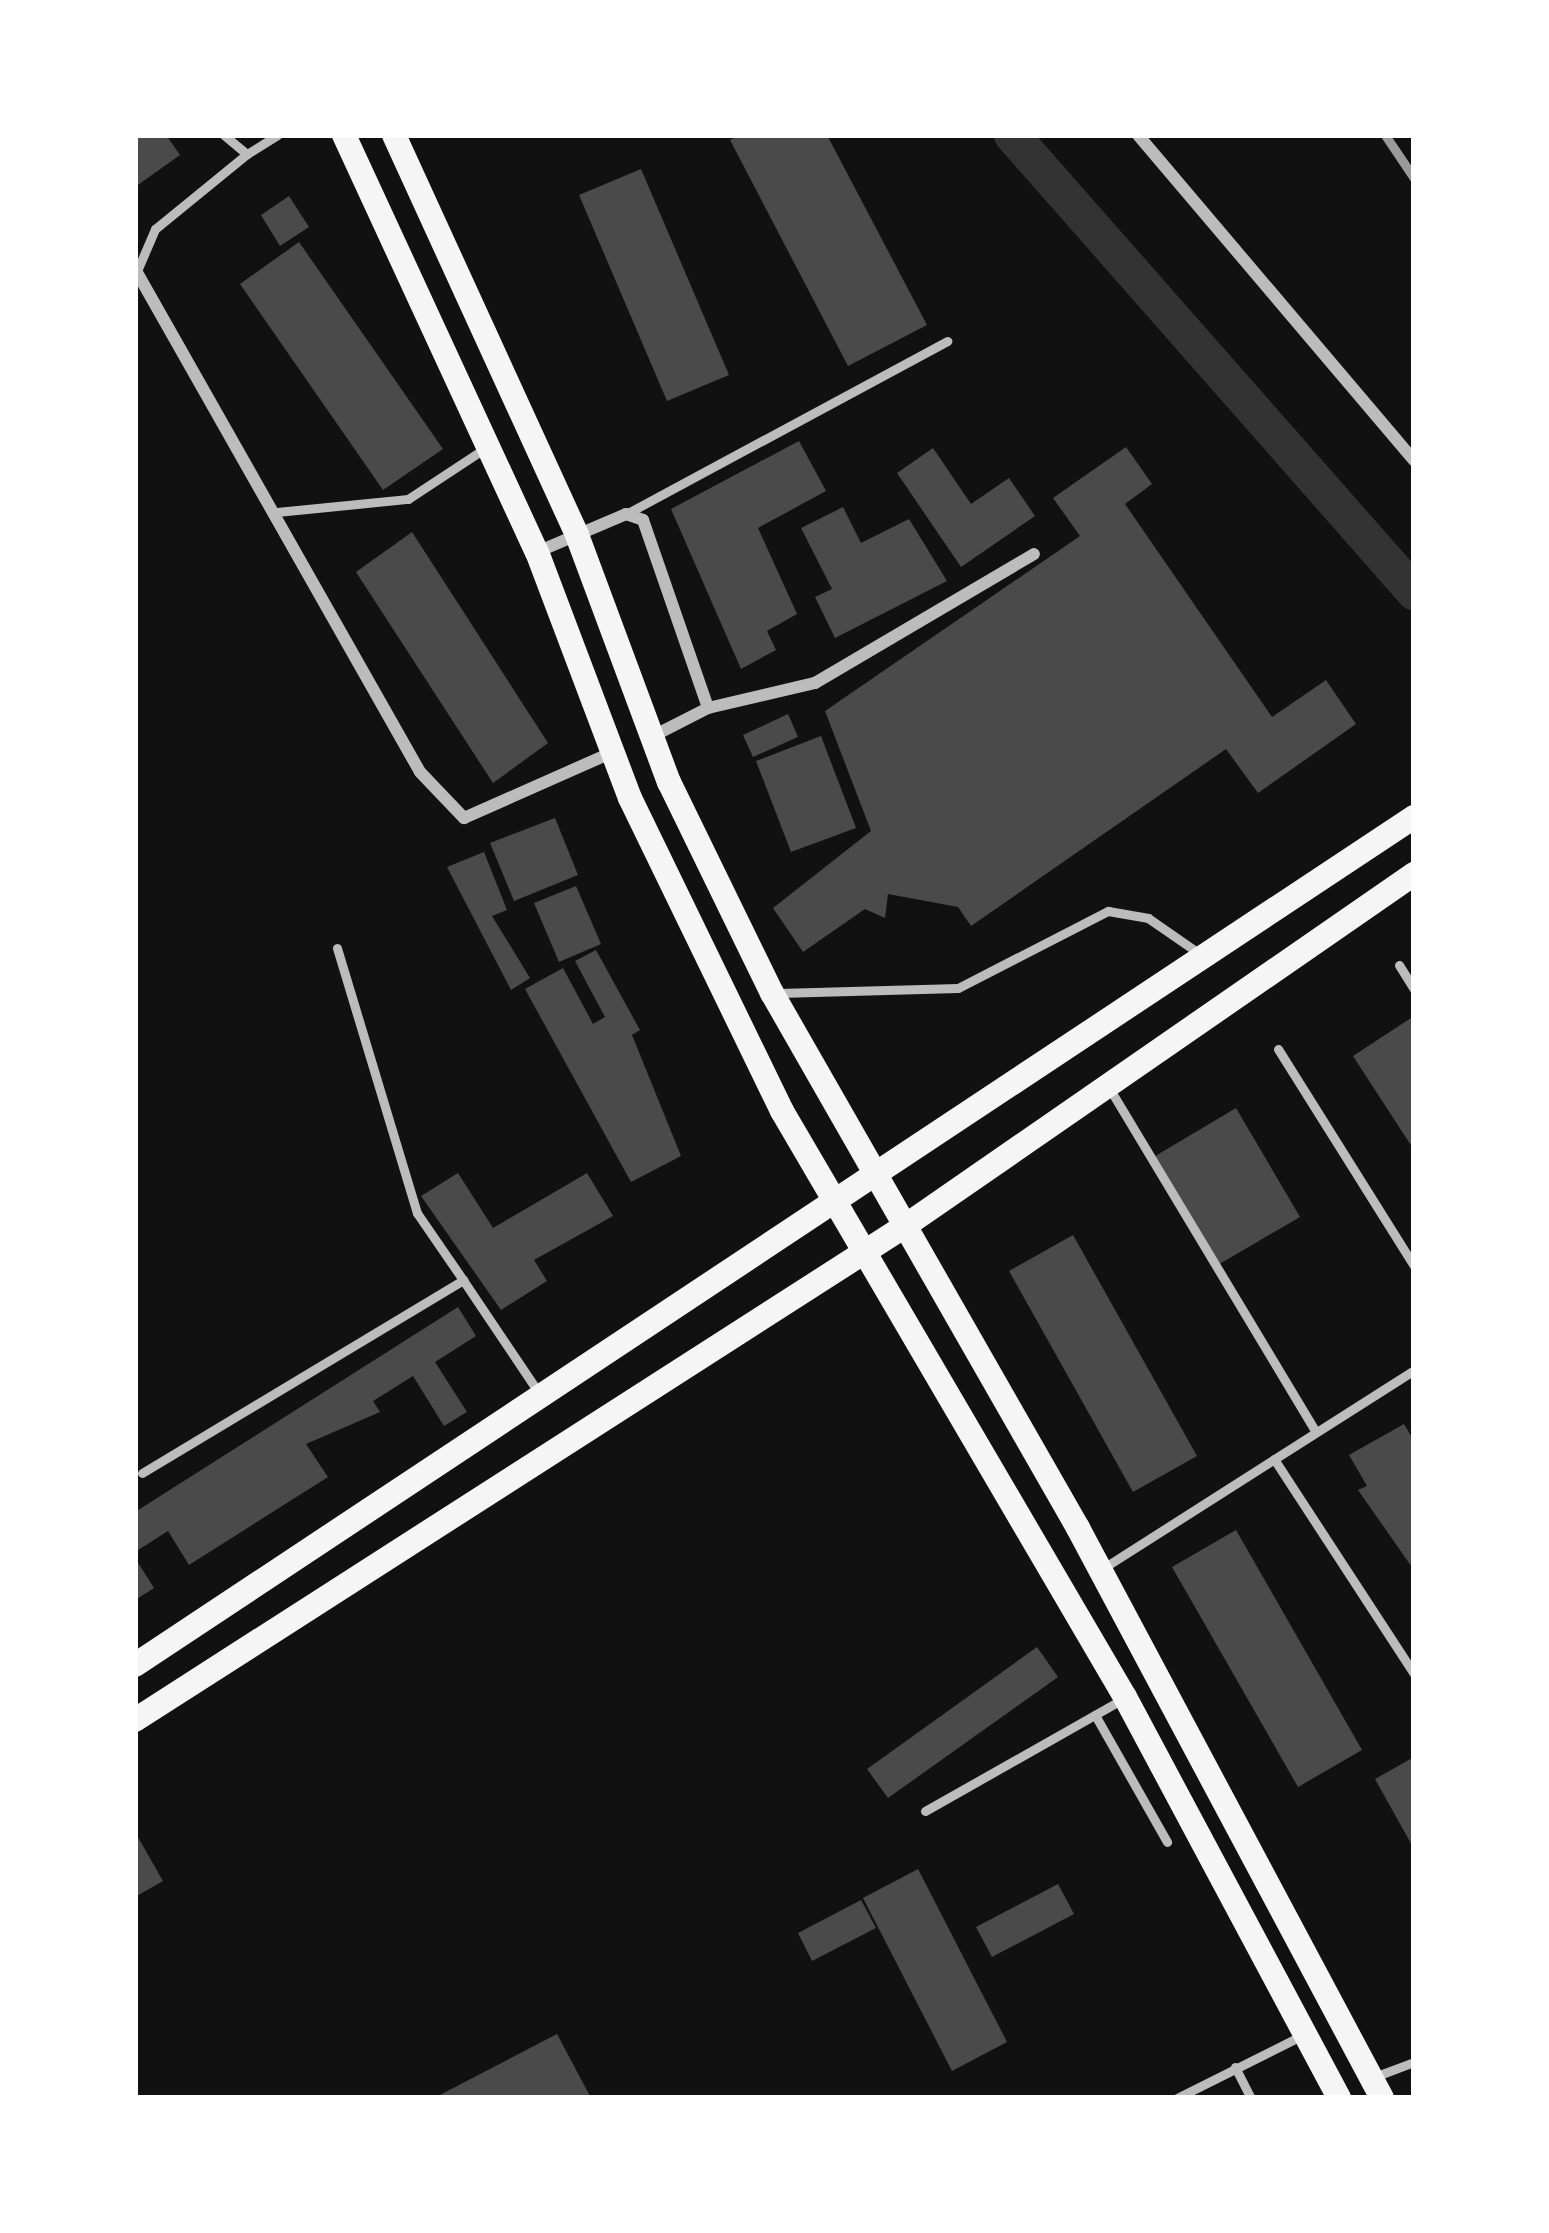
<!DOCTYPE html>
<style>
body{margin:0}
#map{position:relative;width:1549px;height:2233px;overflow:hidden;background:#111;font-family:Merriweather,serif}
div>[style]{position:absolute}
.canal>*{height:36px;margin:-18px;padding:0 18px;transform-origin:18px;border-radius:18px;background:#333}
.building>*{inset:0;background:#4a4a4a}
.service>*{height:9px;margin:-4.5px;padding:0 4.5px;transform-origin:4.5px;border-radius:4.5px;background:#bcbcbc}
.minor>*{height:12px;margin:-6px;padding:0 6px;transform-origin:6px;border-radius:6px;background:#bcbcbc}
.secondary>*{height:24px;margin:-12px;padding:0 12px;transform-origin:12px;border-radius:12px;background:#f5f5f5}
.rail>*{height:9px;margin:-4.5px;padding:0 4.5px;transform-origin:4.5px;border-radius:4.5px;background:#9a9a9a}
span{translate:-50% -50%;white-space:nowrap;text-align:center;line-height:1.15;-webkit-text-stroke:10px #fff;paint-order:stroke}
.frame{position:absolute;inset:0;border:138px solid #fff;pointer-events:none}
</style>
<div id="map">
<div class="canal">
<i style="left:1012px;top:135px;width:609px;rotate:48.66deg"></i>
</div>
<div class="building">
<i style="clip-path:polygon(135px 135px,166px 135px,180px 155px,135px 187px)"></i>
<i style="clip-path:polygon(740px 135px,827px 135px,927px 325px,848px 366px,730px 140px)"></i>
<i style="clip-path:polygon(641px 169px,729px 375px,667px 401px,579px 195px)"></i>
<i style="clip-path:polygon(289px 196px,309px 227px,280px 246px,261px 215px)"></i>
<i style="clip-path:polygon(299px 242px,443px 449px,383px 490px,240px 284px)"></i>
<i style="clip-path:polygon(799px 441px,826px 491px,758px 528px,797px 614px,767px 631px,776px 650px,741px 669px,671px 509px)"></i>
<i style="clip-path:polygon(1126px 447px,1152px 484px,1125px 504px,1272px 717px,1326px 680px,1356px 724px,1258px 793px,1226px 749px,971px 926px,958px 907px,888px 894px,885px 918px,865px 909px,803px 952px,773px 908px,871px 831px,825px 711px,1080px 536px,1053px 498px)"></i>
<i style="clip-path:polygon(933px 448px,971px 504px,1009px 478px,1035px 516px,961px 567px,897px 473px)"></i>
<i style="clip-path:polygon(843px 507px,861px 543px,909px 519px,947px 581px,835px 638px,815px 597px,832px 589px,801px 528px)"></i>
<i style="clip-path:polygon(412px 532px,548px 743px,493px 783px,356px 572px)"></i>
<i style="clip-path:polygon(788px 714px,798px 737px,753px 757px,743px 735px)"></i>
<i style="clip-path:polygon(821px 736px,856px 828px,791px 852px,756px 761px)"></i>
<i style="clip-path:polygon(555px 818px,578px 875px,514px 901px,490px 843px)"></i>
<i style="clip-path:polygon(484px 852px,507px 910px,492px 916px,530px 978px,511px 990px,447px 867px)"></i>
<i style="clip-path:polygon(576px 886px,601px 944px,559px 962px,534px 903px)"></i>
<i style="clip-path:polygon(596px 950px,640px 1030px,632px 1035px,681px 1156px,631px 1182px,525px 989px,563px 968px,593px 1024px,605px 1017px,575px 961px)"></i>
<i style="clip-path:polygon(1414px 1016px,1414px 1150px,1353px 1056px)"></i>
<i style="clip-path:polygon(1236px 1108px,1300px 1217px,1216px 1266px,1152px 1158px)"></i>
<i style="clip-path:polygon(458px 1173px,493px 1228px,587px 1173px,613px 1216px,534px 1260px,547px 1281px,501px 1310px,421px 1196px)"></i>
<i style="clip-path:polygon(1073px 1235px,1197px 1456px,1133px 1492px,1009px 1271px)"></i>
<i style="clip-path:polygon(458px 1307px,476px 1336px,435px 1362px,467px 1412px,444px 1426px,413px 1376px,373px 1401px,380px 1412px,306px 1444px,328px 1477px,189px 1565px,168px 1531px,135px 1552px,135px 1512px)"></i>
<i style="clip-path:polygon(1404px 1424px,1414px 1441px,1414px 1570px,1358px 1490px,1367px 1486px,1349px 1455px)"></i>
<i style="clip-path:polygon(1236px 1530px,1362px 1750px,1298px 1787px,1172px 1567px)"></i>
<i style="clip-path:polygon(135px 1558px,154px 1588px,135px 1600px)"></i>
<i style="clip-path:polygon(1037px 1647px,1058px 1677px,888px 1798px,867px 1769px)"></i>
<i style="clip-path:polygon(1414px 1757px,1414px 1849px,1375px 1779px)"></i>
<i style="clip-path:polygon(135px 1832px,163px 1881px,135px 1897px)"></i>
<i style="clip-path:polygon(918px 1869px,1007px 2042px,952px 2071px,863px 1898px)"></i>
<i style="clip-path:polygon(1058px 1884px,1074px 1914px,992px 1957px,976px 1927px)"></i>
<i style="clip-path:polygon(861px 1900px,876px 1928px,812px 1961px,798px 1933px)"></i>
<i style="clip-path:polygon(557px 2034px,591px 2098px,434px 2098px)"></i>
</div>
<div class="service">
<i style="left:224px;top:135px;width:30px;rotate:40deg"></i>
<i style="left:247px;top:154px;width:36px;rotate:-32deg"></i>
<i style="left:137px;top:271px;width:46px;rotate:-66.8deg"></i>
<i style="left:155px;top:229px;width:119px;rotate:-39.2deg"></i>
<i style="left:277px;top:512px;width:132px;rotate:-5.7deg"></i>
<i style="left:408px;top:499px;width:95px;rotate:-33.4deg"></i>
<i style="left:626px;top:514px;width:365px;rotate:-28.3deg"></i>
<i style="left:337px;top:948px;width:277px;rotate:73.2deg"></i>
<i style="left:417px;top:1213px;width:81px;rotate:55.5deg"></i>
<i style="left:1399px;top:965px;width:28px;rotate:58deg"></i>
<i style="left:779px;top:993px;width:179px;rotate:-1.6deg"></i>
<i style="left:958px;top:988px;width:169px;rotate:-27.2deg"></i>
<i style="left:1108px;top:911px;width:41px;rotate:9.9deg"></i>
<i style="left:1148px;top:918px;width:63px;rotate:34.7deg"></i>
<i style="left:1278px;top:1049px;width:256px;rotate:57.9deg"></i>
<i style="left:1108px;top:1086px;width:402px;rotate:59deg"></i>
<i style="left:1274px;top:1459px;width:257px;rotate:56.9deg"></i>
<i style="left:142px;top:1473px;width:375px;rotate:-31deg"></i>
<i style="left:463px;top:1280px;width:136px;rotate:56.1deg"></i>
<i style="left:1105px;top:1567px;width:366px;rotate:-32.5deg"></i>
<i style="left:1095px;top:1715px;width:146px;rotate:60.4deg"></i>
<i style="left:925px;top:1811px;width:225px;rotate:-29.5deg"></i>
<i style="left:1235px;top:2067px;width:35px;rotate:63deg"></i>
<i style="left:1374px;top:2077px;width:43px;rotate:-20.6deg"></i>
<i style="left:1177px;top:2098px;width:143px;rotate:-26.6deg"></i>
</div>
<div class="minor">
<i style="left:1138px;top:135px;width:427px;rotate:49.7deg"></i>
<i style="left:135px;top:269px;width:578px;rotate:60.46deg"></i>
<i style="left:420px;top:772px;width:64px;rotate:46.3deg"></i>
<i style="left:464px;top:818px;width:161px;rotate:-23.9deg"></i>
<i style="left:537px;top:552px;width:97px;rotate:-23.1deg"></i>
<i style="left:626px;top:514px;width:18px;rotate:19deg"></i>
<i style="left:643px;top:520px;width:199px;rotate:70.9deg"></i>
<i style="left:708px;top:708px;width:64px;rotate:153deg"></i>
<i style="left:708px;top:708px;width:110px;rotate:-13.2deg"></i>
<i style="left:815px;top:683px;width:254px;rotate:-30.5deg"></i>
</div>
<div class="secondary">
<i style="left:344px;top:135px;width:459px;rotate:65.2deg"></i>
<i style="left:537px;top:552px;width:263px;rotate:69.3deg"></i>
<i style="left:630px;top:798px;width:348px;rotate:64.1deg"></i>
<i style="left:782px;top:1111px;width:679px;rotate:59.66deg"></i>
<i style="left:1125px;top:1697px;width:455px;rotate:61.9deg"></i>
<i style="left:394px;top:135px;width:440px;rotate:65.4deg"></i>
<i style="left:577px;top:535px;width:264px;rotate:69.6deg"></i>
<i style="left:669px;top:782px;width:235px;rotate:64deg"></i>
<i style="left:772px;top:993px;width:616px;rotate:60.23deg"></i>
<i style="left:1078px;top:1528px;width:646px;rotate:61.93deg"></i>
<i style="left:135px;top:1665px;width:1535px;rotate:-33.55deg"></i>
<i style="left:135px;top:1720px;width:915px;rotate:-32.68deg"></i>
<i style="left:905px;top:1226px;width:619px;rotate:-34.67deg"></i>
</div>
<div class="rail">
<i style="left:1385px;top:135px;width:52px;rotate:56deg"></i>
</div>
<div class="frame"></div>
</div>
